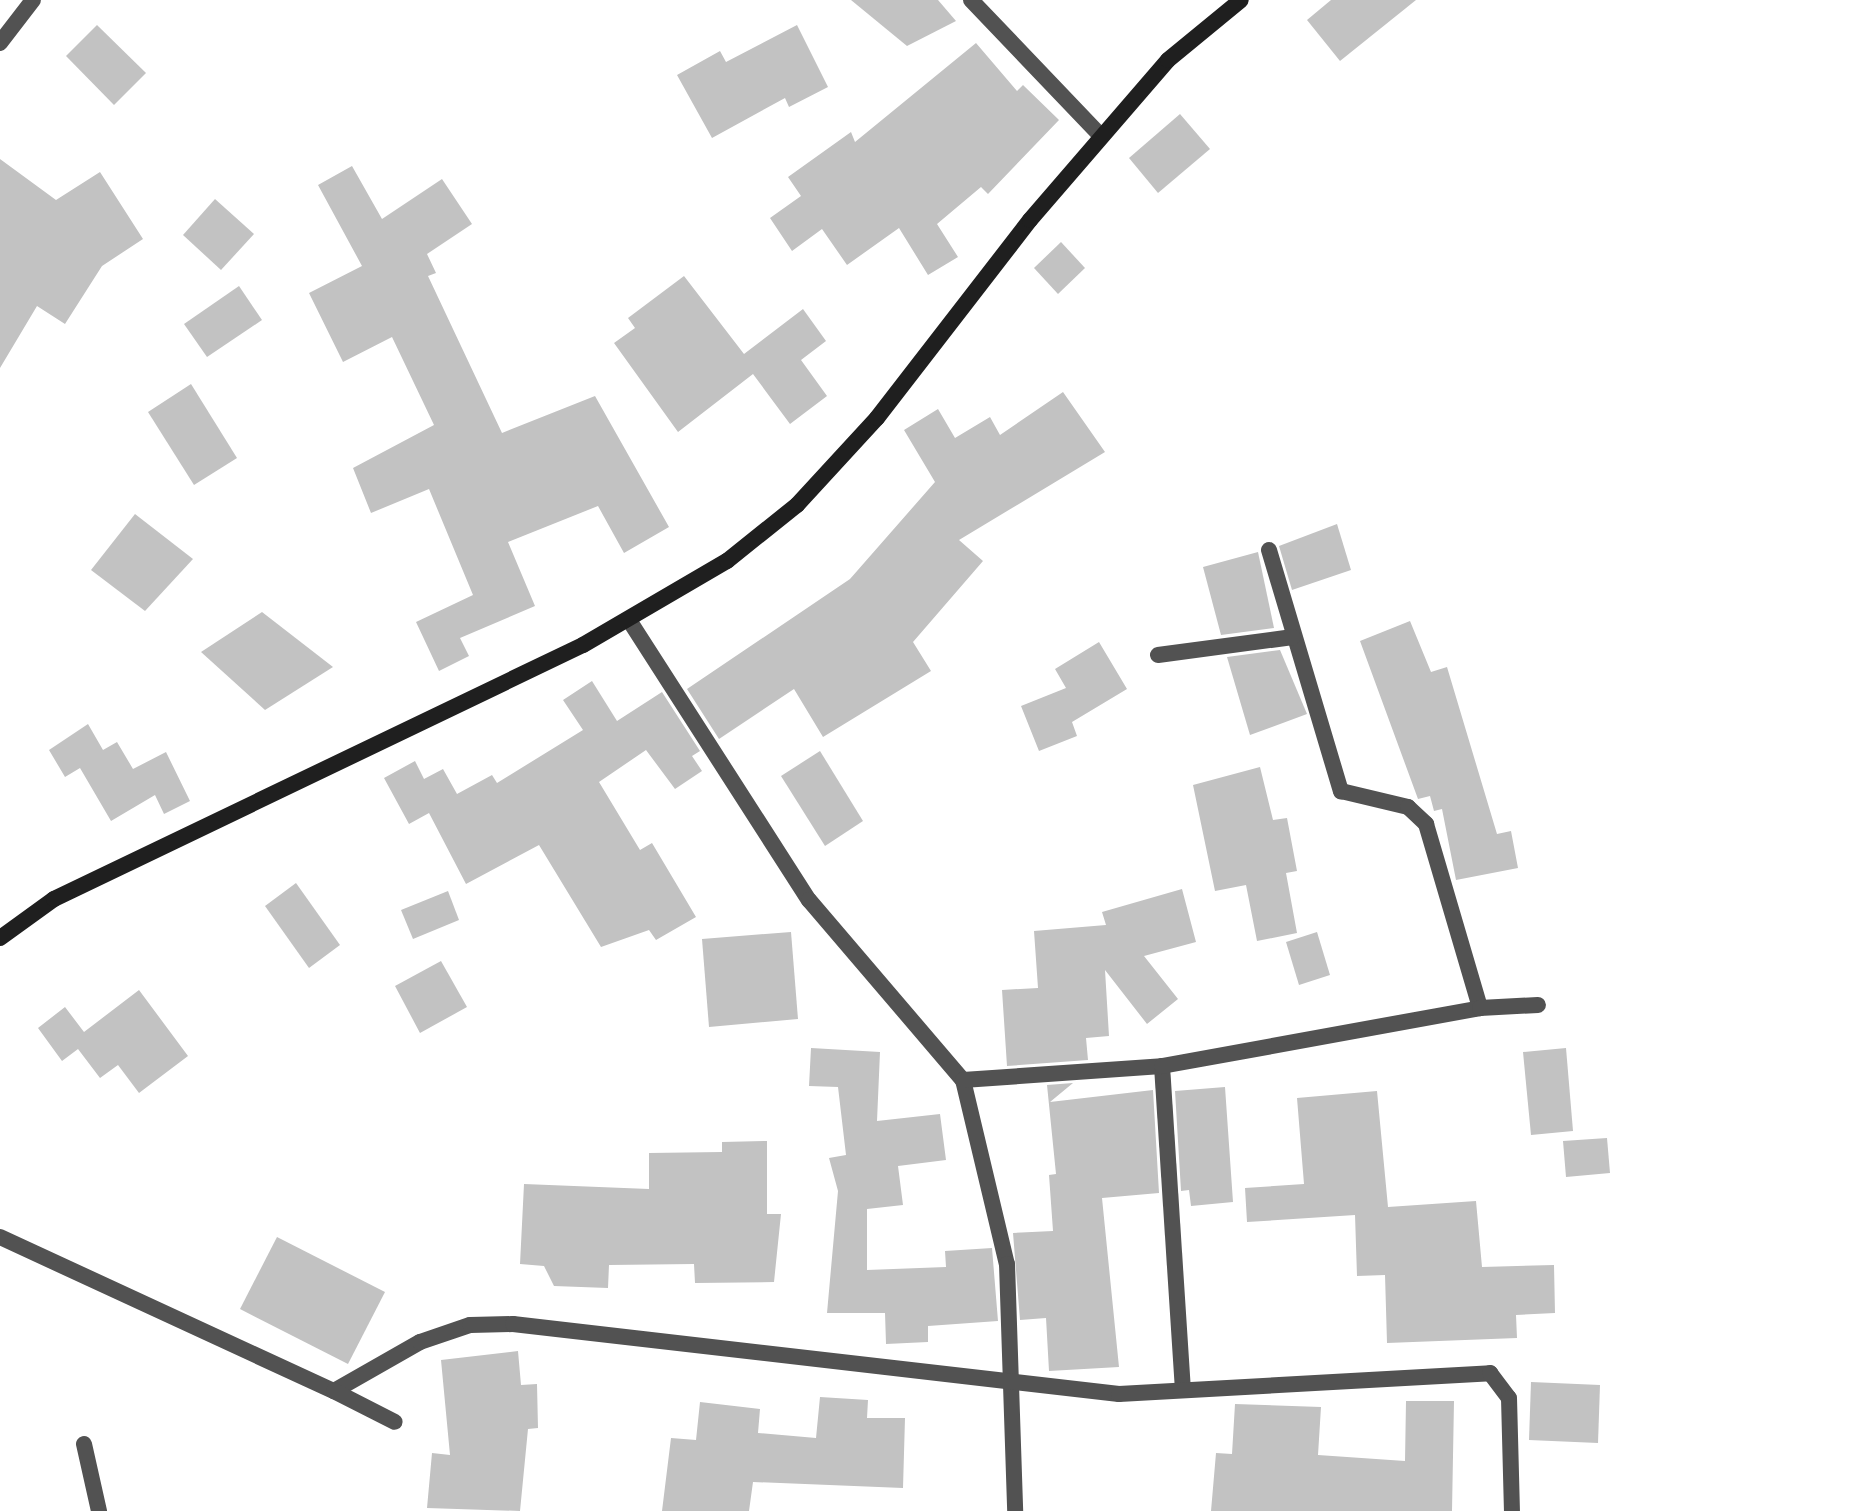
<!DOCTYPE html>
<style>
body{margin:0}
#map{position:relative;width:1868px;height:1511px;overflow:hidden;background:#fff;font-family:Signika,sans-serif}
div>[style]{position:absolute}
.building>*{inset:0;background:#c2c2c2}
.minor>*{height:16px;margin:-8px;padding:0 8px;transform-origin:8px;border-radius:8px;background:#525252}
.secondary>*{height:16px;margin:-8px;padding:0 8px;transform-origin:8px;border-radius:8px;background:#1f1f1f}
span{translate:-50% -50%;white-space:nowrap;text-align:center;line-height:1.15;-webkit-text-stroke:6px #fff;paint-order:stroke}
</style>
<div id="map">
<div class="building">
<i style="clip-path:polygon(851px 0,938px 0,956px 21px,907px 46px)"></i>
<i style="clip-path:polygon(1331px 0,1416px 0,1340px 61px,1307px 20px)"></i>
<i style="clip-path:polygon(97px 25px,146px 73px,114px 105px,66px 56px)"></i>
<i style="clip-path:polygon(797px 25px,828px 87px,789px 107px,785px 98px,712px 138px,677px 75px,720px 51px,726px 62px)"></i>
<i style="clip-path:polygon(976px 43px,1017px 91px,1023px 85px,1059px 120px,988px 194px,981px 187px,937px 224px,958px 257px,928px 275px,899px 228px,847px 265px,822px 229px,792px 251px,770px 218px,801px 196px,788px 177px,851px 132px,855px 142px)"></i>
<i style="clip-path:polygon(1180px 114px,1210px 149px,1158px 193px,1129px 158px)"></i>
<i style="clip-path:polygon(0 159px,56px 200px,100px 172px,143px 239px,102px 266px,65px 324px,37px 306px,0 368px)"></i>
<i style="clip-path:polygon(352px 166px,382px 219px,442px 179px,472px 224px,427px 254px,436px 273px,428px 276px,502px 433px,595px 396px,669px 527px,624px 553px,598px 506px,508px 542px,535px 606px,460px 638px,469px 656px,439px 671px,416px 622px,473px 595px,429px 489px,371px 513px,353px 468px,434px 425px,392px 337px,343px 362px,309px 293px,362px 266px,318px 185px)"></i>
<i style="clip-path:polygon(215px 199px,254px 234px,221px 270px,183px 235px)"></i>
<i style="clip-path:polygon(1061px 242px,1085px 268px,1058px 294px,1034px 268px)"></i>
<i style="clip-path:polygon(684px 276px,744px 354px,803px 309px,826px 341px,801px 360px,827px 396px,790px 424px,753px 374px,678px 432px,614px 343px,635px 328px,628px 318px)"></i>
<i style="clip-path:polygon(239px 286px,262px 320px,207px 357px,184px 324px)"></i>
<i style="clip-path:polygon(191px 384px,237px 458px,194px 485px,148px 412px)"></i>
<i style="clip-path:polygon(1063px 392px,1105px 452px,959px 540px,983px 561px,913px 642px,931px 671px,823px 737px,794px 689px,719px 739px,687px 689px,850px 579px,935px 482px,904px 430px,938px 409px,955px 438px,990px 417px,1000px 435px)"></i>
<i style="clip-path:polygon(135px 514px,193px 559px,145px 611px,91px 570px)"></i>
<i style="clip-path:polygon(1337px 524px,1351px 570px,1292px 590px,1279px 546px)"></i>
<i style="clip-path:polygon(1258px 552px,1274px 628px,1221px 635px,1203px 567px)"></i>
<i style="clip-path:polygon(262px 612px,333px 667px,265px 710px,201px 652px)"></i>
<i style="clip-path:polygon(1410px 621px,1431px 672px,1447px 667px,1497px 834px,1511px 831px,1518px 868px,1456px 880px,1442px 809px,1434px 811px,1430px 796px,1418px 799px,1360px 641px)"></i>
<i style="clip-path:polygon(1099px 642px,1127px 689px,1072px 722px,1077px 736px,1039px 751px,1021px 706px,1066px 688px,1055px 669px)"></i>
<i style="clip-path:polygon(1280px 650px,1307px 714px,1250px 735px,1227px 657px)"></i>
<i style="clip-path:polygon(592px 681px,617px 721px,662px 692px,700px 751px,692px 756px,702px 771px,675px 789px,646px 750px,599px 782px,640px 850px,652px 843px,696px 917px,656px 940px,649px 930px,601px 947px,539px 845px,466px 884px,429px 813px,409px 824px,384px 778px,415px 761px,424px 779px,443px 769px,457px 794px,492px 775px,497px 783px,583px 730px,563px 700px)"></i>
<i style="clip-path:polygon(88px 724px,103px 750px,117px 742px,133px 769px,166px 752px,190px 801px,164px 814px,155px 795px,111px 821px,80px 768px,65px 777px,49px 750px)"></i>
<i style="clip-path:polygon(820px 751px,863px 821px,825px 846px,781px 776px)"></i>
<i style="clip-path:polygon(1260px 767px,1273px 820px,1287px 818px,1297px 871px,1286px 873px,1297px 933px,1257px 941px,1246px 885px,1215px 891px,1193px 785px)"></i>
<i style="clip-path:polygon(296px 883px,340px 945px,309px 968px,265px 906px)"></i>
<i style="clip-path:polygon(1182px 889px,1196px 942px,1144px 956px,1178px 999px,1147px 1024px,1105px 970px,1109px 1036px,1086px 1038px,1088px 1060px,1007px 1066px,1002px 990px,1038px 988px,1034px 931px,1106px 925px,1102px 912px)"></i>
<i style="clip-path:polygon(448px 891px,459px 920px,413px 939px,401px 910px)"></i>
<i style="clip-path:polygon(791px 932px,798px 1019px,709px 1027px,702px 939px)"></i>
<i style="clip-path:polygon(1317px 932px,1330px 975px,1299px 985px,1286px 942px)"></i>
<i style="clip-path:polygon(441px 961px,467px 1007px,420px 1033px,395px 986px)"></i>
<i style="clip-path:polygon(139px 990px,188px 1056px,139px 1093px,118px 1065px,100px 1078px,78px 1049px,62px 1061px,38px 1028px,65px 1007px,84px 1032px)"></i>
<i style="clip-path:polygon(811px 1048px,880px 1052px,877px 1121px,940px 1114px,946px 1160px,898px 1166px,903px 1205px,867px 1209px,867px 1270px,946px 1267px,945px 1251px,992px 1248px,998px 1321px,928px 1326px,928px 1342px,886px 1344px,885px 1313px,827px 1313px,838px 1191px,829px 1158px,846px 1155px,838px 1087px,809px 1086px)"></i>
<i style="clip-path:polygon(1566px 1048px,1573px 1131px,1531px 1135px,1523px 1052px)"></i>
<i style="clip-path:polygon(1073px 1083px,1050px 1102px,1153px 1090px,1159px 1193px,1102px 1198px,1119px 1367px,1049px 1371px,1046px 1318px,1020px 1320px,1013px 1233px,1053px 1231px,1049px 1175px,1056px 1174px,1047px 1085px)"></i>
<i style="clip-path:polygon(1225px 1087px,1233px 1202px,1191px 1206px,1189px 1190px,1181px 1191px,1175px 1091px)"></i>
<i style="clip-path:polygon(1377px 1091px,1388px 1207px,1476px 1201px,1482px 1267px,1554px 1265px,1555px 1313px,1516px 1315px,1517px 1338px,1387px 1343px,1385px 1275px,1357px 1276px,1355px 1215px,1247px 1222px,1245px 1188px,1304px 1184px,1297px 1098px)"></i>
<i style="clip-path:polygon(1607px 1138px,1610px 1173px,1566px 1177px,1563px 1141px)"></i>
<i style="clip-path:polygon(767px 1141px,767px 1214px,781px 1214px,774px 1282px,695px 1283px,694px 1264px,609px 1265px,608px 1288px,554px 1286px,544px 1266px,520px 1264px,524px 1184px,649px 1189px,649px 1153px,722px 1152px,722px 1142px)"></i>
<i style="clip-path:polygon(277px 1237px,385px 1292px,348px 1364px,240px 1309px)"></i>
<i style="clip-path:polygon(518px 1351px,521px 1385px,537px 1384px,538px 1428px,528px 1429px,520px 1511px,427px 1508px,432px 1453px,450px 1455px,441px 1360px)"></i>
<i style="clip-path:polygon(1531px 1382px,1600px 1385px,1598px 1443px,1529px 1440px)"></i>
<i style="clip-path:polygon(820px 1397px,868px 1400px,867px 1418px,905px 1418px,903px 1488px,753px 1482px,749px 1511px,662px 1511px,671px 1438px,696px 1440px,700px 1402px,760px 1409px,758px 1433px,816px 1438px)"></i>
<i style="clip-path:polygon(1406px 1401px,1454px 1401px,1452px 1511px,1211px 1511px,1216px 1453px,1232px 1454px,1235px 1404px,1321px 1407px,1318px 1455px,1405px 1461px)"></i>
</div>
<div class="minor">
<i style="left:971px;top:0;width:187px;rotate:46.3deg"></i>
<i style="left:0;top:43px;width:54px;rotate:-52.5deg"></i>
<i style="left:1269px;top:550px;width:252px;rotate:73.4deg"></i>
<i style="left:1341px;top:791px;width:69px;rotate:13.4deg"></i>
<i style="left:1408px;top:807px;width:25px;rotate:43deg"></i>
<i style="left:1426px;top:824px;width:192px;rotate:73.6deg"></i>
<i style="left:629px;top:620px;width:333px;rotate:57.3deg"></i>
<i style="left:809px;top:900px;width:237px;rotate:49.5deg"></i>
<i style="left:963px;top:1080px;width:189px;rotate:76.6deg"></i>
<i style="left:1007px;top:1264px;width:247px;rotate:88.1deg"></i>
<i style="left:1158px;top:655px;width:136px;rotate:-7.6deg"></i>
<i style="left:1162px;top:1066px;width:324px;rotate:86.3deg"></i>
<i style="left:963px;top:1080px;width:199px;rotate:-4deg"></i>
<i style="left:1162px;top:1066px;width:323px;rotate:-10.3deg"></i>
<i style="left:1480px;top:1008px;width:58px;rotate:-3deg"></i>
<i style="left:0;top:1237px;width:368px;rotate:24.8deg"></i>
<i style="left:334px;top:1391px;width:99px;rotate:-29.7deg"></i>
<i style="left:420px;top:1342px;width:53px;rotate:-18.8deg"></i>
<i style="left:470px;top:1325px;width:43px;rotate:-1.3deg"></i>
<i style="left:513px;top:1324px;width:610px;rotate:6.59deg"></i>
<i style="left:1119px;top:1394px;width:372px;rotate:-3.2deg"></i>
<i style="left:1490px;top:1373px;width:31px;rotate:53deg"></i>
<i style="left:1509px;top:1398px;width:113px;rotate:88.5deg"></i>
<i style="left:334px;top:1391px;width:68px;rotate:26.9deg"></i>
<i style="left:84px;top:1444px;width:69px;rotate:77.4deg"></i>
</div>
<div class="secondary">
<i style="left:0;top:938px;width:67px;rotate:-35.8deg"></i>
<i style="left:54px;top:899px;width:587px;rotate:-25.65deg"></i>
<i style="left:583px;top:645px;width:167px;rotate:-30.3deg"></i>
<i style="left:727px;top:561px;width:90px;rotate:-38.7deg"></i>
<i style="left:797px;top:505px;width:118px;rotate:-47.4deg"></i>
<i style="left:877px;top:418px;width:250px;rotate:-52.3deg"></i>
<i style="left:1030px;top:220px;width:211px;rotate:-49.2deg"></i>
<i style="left:1168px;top:60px;width:94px;rotate:-39.4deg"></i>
</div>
</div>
